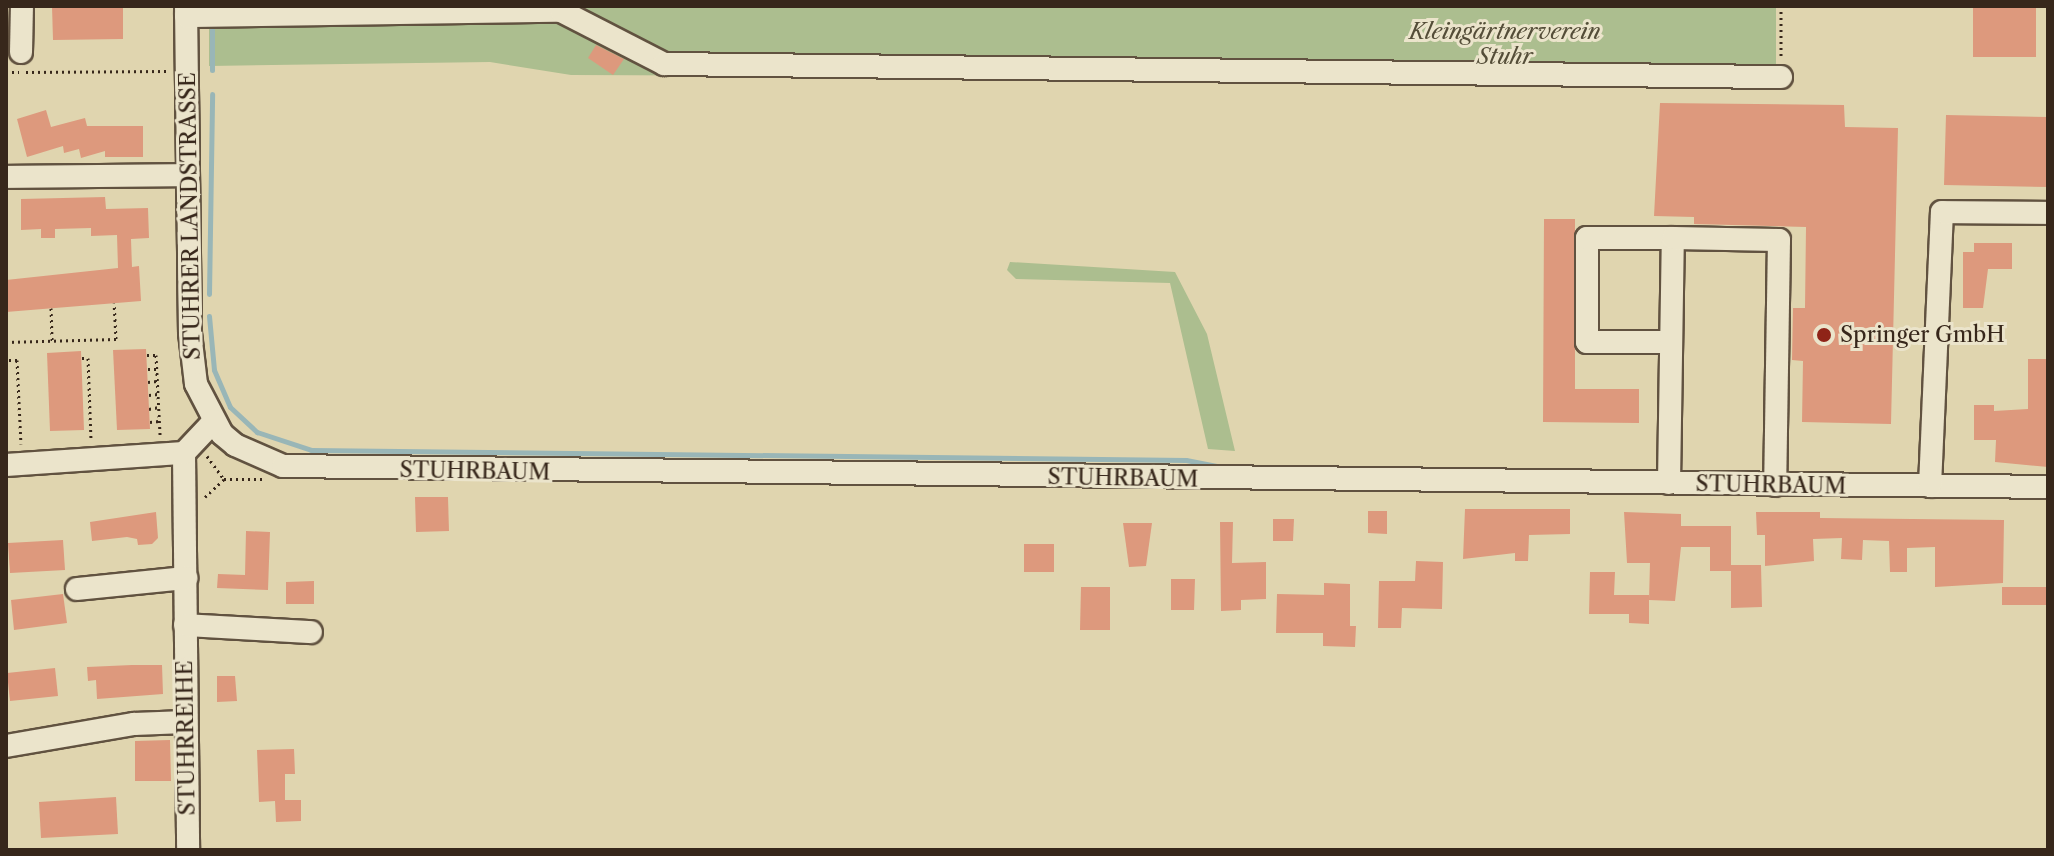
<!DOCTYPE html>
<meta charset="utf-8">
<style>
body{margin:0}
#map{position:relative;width:2054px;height:856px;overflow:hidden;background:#e0d5af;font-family:"Libre Caslon Text",serif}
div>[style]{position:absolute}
.green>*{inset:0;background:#acbe8f}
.stream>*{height:5px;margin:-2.5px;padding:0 2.5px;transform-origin:2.5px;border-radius:2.5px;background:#99b6b7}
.building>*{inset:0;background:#dd997d}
.path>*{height:3px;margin-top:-1.5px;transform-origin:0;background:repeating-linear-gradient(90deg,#37271b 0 2px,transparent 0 6px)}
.roads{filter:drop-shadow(2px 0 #615240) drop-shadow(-2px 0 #615240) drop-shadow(0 2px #615240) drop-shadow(0 -2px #615240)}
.minor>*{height:22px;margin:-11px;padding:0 11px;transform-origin:11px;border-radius:11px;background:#ebe4cb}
.dots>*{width:22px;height:22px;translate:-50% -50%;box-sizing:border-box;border:4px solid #ebe4cb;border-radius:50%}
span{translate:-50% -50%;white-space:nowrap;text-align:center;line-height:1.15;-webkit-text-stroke:6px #ebe4cb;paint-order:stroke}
.park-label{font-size:22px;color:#544d38;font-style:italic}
.street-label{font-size:22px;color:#37271b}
.poi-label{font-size:22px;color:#37271b}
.left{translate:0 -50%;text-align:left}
.frame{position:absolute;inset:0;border:8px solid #37271b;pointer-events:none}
</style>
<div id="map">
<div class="green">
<i style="clip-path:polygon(566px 6px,1776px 6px,1776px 80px,571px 75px,490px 62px,209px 66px,209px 25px,217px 23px,232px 28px,250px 21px)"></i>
<i style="clip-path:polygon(1010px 262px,1175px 272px,1207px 334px,1235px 451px,1208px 449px,1170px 283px,1016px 279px,1007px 270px)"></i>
</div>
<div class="stream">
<i style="left:212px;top:70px;width:40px;rotate:-90deg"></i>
<i style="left:209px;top:294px;width:200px;rotate:-89.1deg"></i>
<i style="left:209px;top:316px;width:54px;rotate:84.7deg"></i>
<i style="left:214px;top:370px;width:40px;rotate:66.6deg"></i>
<i style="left:230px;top:407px;width:37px;rotate:43deg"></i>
<i style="left:257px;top:432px;width:57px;rotate:18.4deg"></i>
<i style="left:311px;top:450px;width:875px;rotate:0.65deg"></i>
<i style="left:1186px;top:460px;width:31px;rotate:11deg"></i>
</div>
<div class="building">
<i style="clip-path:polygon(52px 6px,123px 6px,123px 39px,53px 40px)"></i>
<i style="clip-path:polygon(1973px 6px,2036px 6px,2036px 57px,1973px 57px)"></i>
<i style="clip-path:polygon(596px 45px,624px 59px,613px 75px,588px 58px)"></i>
<i style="clip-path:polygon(1660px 103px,1844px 105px,1845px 127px,1898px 128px,1891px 424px,1802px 422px,1803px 361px,1792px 360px,1793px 308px,1805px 308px,1806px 227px,1694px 224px,1694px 217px,1654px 216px)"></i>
<i style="clip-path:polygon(46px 110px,51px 127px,85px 118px,87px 126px,143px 126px,143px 157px,105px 157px,105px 151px,81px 158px,79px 149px,64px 153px,63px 146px,27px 157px,17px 119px)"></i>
<i style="clip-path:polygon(1946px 115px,2048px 117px,2048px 187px,1944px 185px)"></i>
<i style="clip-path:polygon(105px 197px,106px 209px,148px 208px,149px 238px,131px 239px,132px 267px,139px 266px,141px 301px,6px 312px,6px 280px,118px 268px,117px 235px,91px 236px,91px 228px,55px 229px,55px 238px,41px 238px,41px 229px,21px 230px,21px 199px)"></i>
<i style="clip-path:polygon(1544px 219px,1575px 219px,1575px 389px,1639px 389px,1639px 423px,1543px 422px)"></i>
<i style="clip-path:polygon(1974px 243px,2012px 243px,2012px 269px,1988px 269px,1983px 308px,1963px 308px,1963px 252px,1974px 252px)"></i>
<i style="clip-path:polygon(146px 349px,150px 429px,117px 430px,113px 350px)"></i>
<i style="clip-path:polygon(81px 351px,84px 430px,50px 431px,47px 353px)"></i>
<i style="clip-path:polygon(2028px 359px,2048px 359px,2048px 467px,1995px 462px,1996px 440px,1974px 440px,1974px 405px,1994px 405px,1994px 411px,2028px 409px)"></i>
<i style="clip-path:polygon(415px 497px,448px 497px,449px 531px,416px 532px)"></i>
<i style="clip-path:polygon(1465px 509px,1570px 509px,1570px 534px,1529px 535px,1528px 561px,1515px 561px,1515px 553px,1463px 559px)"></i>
<i style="clip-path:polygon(1368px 511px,1387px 511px,1387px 534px,1368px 533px)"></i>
<i style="clip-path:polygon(156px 512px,158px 538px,152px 544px,138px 545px,137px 539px,127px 537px,92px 541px,90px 522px)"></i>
<i style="clip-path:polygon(1624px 512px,1681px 514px,1681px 526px,1731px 526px,1731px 565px,1761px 565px,1762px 607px,1731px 608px,1731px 571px,1710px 571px,1710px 547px,1681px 547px,1675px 601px,1649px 600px,1650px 563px,1627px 563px)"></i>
<i style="clip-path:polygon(1756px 512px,1820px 512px,1820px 518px,2004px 520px,2003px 583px,1935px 587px,1935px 547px,1907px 548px,1907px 572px,1890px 572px,1889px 541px,1863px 540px,1862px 560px,1841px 559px,1842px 538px,1813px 539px,1814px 561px,1765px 566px,1765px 535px,1757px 535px)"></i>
<i style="clip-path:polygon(1273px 519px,1294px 519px,1293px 541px,1273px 541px)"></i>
<i style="clip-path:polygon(1220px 522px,1233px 522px,1232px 563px,1266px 562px,1266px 599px,1241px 600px,1241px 610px,1221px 611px)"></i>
<i style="clip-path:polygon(1123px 523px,1152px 523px,1146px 566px,1129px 567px)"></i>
<i style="clip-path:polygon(246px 531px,270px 532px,268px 590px,217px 588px,218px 574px,245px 575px)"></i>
<i style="clip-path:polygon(63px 540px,65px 570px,10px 573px,8px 543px)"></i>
<i style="clip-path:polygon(1024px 544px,1054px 544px,1054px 572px,1024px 572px)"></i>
<i style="clip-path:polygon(1416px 561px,1443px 562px,1442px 609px,1402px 608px,1401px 628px,1378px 628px,1379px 581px,1415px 581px)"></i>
<i style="clip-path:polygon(1590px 572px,1615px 572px,1614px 595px,1649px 595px,1649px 624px,1629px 623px,1629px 614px,1589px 614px)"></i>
<i style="clip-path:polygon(1171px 579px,1195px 579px,1194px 610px,1171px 610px)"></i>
<i style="clip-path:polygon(314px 581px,314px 604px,286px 604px,286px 582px)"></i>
<i style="clip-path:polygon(1324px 583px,1350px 584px,1350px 626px,1356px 626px,1355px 647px,1323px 646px,1323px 633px,1276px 633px,1277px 594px,1324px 595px)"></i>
<i style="clip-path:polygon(1081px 587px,1110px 587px,1110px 630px,1080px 630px)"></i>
<i style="clip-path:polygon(2002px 587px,2048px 587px,2048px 605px,2002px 605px)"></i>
<i style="clip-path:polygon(63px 594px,67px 623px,14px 630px,11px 600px)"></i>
<i style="clip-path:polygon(132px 665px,162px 665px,163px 694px,97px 699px,96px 680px,88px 681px,87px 667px)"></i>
<i style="clip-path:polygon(55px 668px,58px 696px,10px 701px,7px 673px)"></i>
<i style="clip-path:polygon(217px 676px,235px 676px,237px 701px,217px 702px)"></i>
<i style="clip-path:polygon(170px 740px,171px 781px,135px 781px,135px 741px)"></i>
<i style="clip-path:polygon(294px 749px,295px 774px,285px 774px,285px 800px,301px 800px,301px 821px,276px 822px,275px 801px,259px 802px,257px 750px)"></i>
<i style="clip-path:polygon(116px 797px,118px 834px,41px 838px,39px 802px)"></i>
</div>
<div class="path">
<i style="left:1781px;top:6px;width:52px;rotate:90deg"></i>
<i style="left:6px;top:72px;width:13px"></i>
<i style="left:26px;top:72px;width:141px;rotate:-0.4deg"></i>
<i style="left:51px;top:308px;width:33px;rotate:88deg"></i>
<i style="left:6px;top:342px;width:110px;rotate:-1.6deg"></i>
<i style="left:116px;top:339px;width:36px;rotate:-93deg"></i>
<i style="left:147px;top:355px;width:9px"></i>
<i style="left:156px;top:355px;width:80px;rotate:87.1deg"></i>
<i style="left:82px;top:358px;width:6px"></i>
<i style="left:88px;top:358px;width:81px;rotate:87.9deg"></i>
<i style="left:9px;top:360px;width:8px"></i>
<i style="left:17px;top:360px;width:84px;rotate:87.3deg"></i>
<i style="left:148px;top:369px;width:9px"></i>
<i style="left:148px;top:382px;width:9px;rotate:-6deg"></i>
<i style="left:149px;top:395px;width:9px;rotate:-6deg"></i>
<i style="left:149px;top:409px;width:10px;rotate:-11deg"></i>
<i style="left:150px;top:422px;width:9px;rotate:-6deg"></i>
<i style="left:207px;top:456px;width:29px;rotate:54deg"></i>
<i style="left:205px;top:497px;width:26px;rotate:-43deg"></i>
<i style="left:224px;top:479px;width:38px"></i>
</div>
<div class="roads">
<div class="minor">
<i style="left:186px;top:6px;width:327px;rotate:89.3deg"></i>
<i style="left:190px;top:333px;width:51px;rotate:83.3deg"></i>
<i style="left:196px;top:384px;width:56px;rotate:62.5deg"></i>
<i style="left:222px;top:434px;width:17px;rotate:40deg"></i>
<i style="left:235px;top:445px;width:52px;rotate:23.6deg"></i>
<i style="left:283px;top:466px;width:1765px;rotate:0.68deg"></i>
<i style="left:186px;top:16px;width:375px;rotate:-0.8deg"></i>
<i style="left:561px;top:11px;width:116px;rotate:27.2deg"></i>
<i style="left:664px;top:64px;width:1117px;rotate:0.67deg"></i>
<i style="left:21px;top:52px;width:46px;rotate:-88.8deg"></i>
<i style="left:6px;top:177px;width:182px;rotate:-0.6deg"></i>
<i style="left:1671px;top:342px;width:84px;rotate:180deg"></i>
<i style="left:1587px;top:342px;width:104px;rotate:-90deg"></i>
<i style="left:1587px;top:238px;width:86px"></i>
<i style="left:184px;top:453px;width:397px;rotate:89.4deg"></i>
<i style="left:6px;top:465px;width:178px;rotate:-3.9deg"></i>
<i style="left:184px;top:453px;width:44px;rotate:-46.8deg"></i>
<i style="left:1669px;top:483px;width:245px;rotate:-89.1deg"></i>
<i style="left:1673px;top:238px;width:106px;rotate:1.1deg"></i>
<i style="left:1779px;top:240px;width:245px;rotate:90.9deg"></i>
<i style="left:1930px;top:486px;width:274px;rotate:-87.5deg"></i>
<i style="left:1942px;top:212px;width:106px;rotate:0.5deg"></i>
<i style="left:77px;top:589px;width:110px;rotate:-5.8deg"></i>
<i style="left:185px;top:625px;width:126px;rotate:3.2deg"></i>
<i style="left:6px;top:746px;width:130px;rotate:-9.8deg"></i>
<i style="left:134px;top:724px;width:51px;rotate:-2.2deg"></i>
</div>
</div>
<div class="dots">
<i style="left:1824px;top:335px;background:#8f2418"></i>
</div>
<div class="park-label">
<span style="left:1505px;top:44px">Kleingärtnerverein<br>Stuhr</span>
</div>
<div class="street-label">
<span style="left:190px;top:216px;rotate:-91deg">STUHRER LANDSTRASSE</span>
<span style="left:475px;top:471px;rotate:1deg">STUHRBAUM</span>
<span style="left:1123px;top:478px;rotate:1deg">STUHRBAUM</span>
<span style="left:1771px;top:485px;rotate:1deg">STUHRBAUM</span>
<span style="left:186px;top:738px;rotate:-91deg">STUHRREIHE</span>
</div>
<div class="poi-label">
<span class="left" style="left:1840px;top:335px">Springer GmbH</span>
</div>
<div class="frame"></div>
</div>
